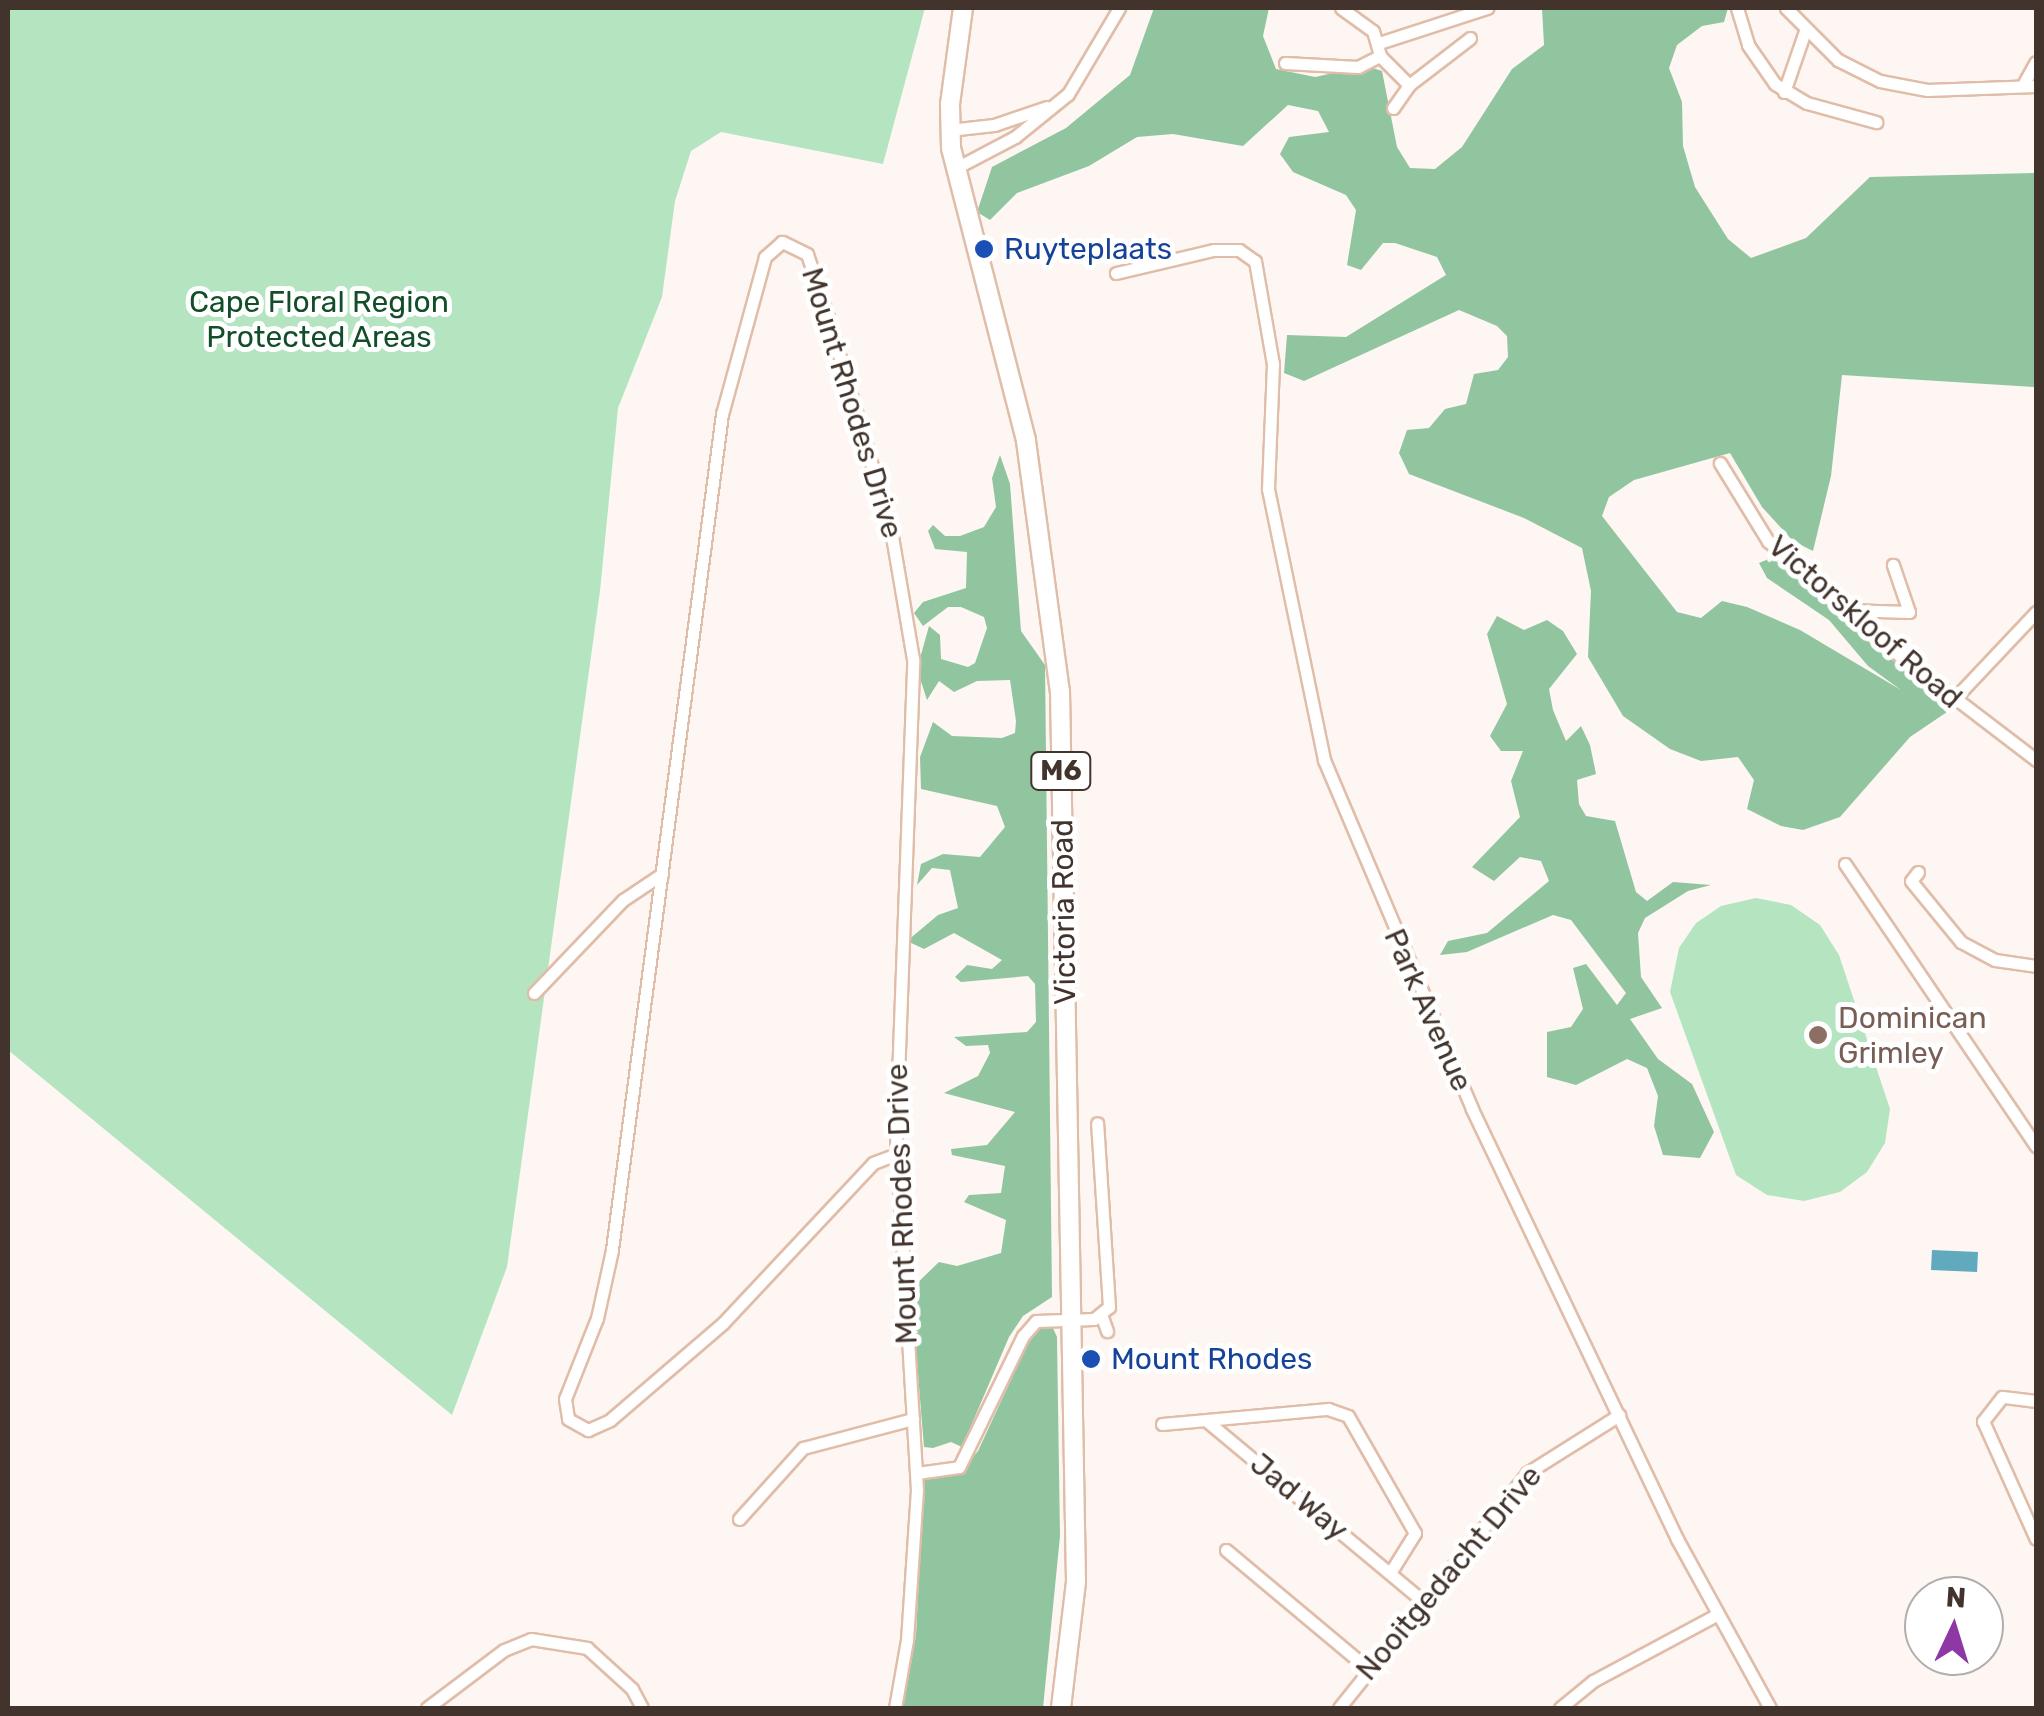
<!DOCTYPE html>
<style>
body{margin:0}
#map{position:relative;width:2044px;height:1716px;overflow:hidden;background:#fef6f2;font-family:Rubik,sans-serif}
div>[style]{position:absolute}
.green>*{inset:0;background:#b4e5c0}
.forest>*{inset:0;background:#91c59f}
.water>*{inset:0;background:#61a9bd}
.roads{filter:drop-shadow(2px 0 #e0bda8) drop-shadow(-2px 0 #e0bda8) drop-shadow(0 2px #e0bda8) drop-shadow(0 -2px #e0bda8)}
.minor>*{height:11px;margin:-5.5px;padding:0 5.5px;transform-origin:5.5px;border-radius:5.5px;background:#fff}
.primary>*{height:18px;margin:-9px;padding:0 9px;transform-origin:9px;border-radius:9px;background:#fff}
.dots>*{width:28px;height:28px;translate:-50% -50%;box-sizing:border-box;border:5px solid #fff;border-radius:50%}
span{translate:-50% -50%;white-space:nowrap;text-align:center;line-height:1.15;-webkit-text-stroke:10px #fff;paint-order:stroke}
.shield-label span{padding:2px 8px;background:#fff;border:2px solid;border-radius:8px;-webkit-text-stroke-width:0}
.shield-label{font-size:28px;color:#42342c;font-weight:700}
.transit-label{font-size:30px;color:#164399}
.left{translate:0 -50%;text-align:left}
.park-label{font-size:30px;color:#134e2a}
.street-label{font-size:30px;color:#42342c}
.education-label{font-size:30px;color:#785e54}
.frame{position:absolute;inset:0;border:10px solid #42342c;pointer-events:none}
.north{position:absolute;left:1904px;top:1576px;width:100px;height:100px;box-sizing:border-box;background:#fff;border:2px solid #b3aeab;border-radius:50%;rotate:4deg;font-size:28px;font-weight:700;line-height:40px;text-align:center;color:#42342c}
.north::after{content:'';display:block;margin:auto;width:35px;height:45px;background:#8d38a5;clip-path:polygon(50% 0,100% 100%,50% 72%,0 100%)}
</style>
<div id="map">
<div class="green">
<i style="clip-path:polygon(8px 8px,925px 8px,883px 164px,721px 132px,691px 151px,675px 201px,662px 297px,618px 408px,600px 591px,507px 1267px,452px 1415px,8px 1050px)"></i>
<i style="clip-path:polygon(1756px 898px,1791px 905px,1820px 925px,1839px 955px,1890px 1109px,1885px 1143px,1867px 1172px,1840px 1192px,1804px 1201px,1767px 1195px,1736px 1175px,1670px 992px,1679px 948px,1696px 923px,1721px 906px)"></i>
</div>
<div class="forest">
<i style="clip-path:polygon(1154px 8px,1269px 8px,1263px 36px,1276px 69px,1315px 77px,1366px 66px,1382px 71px,1397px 147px,1410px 168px,1435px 169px,1462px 147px,1512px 69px,1544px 45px,1542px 8px,1728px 8px,1724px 22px,1702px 26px,1677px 45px,1669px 68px,1682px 102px,1683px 146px,1695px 187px,1728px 239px,1751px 258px,1806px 238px,1870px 177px,2036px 173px,2036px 387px,1842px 375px,1831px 476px,1813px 551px,1793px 541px,1762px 507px,1730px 453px,1634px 480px,1609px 497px,1602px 516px,1677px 612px,1701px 618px,1722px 601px,1747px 607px,1800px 630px,1901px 690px,1868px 666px,1829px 620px,1767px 578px,1759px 563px,1771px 558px,1807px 581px,1931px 689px,1947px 712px,1910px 737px,1840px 817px,1803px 830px,1781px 826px,1747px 809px,1754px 780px,1738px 757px,1701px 761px,1670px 749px,1623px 716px,1588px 657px,1591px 591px,1582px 548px,1524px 518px,1409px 474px,1399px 453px,1407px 430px,1429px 428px,1445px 409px,1466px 404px,1474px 374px,1498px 370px,1508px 357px,1507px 336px,1497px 326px,1459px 310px,1304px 381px,1284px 373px,1287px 335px,1346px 337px,1446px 275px,1437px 257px,1395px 243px,1383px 243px,1361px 270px,1347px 265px,1356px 210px,1346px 195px,1293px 172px,1280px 154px,1289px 137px,1329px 132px,1318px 111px,1288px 105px,1243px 146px,1173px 134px,1137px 137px,1089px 166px,1017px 193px,990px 220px,977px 212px,992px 167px,1066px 128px,1130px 75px)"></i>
<i style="clip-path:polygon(1000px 455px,1010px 484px,1021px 631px,1045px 665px,1052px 1297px,1023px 1316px,1009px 1337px,962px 1447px,951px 1442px,933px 1448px,924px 1447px,911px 1289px,939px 1262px,957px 1266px,1001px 1253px,1006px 1220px,964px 1202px,969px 1195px,1001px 1193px,1005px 1166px,952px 1155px,951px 1149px,987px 1145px,1015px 1112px,944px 1093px,978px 1076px,990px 1053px,988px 1045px,966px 1046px,954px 1037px,1027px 1032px,1036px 1022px,1035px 984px,1028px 976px,961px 982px,955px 977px,967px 965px,992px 969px,1002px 960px,954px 933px,924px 949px,907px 941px,938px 915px,958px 908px,950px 870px,932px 868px,917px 885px,921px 864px,943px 854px,980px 857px,1005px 827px,997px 806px,921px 789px,920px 757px,933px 722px,952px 736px,1002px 738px,1015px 733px,1016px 721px,1010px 680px,977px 681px,954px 692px,939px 681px,927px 700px,917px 669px,929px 626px,940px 635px,941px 659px,968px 667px,975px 663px,987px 628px,984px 617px,961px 607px,948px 607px,923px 626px,914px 613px,923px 602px,966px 588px,967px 552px,935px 549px,928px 531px,933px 525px,945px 536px,960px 536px,984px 527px,996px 507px,992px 478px)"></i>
<i style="clip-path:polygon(1497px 616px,1524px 630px,1547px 620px,1563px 631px,1577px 654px,1549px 689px,1553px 710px,1566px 741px,1581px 726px,1590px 745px,1596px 774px,1577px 780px,1579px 804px,1586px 816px,1615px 821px,1636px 892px,1647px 901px,1673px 882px,1711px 885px,1688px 891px,1645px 918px,1638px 933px,1641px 977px,1662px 1008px,1630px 1019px,1658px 1059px,1692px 1084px,1714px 1132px,1700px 1158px,1663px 1155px,1654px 1126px,1658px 1096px,1647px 1068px,1627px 1059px,1576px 1085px,1547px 1077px,1547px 1032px,1571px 1027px,1583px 1009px,1573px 968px,1586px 964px,1617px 1005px,1626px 993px,1571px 920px,1553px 915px,1467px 952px,1440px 955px,1448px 941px,1487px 933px,1549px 881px,1541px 861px,1520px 857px,1494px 881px,1472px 867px,1520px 817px,1511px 781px,1523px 751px,1501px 751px,1490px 736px,1507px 704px,1487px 634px)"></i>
<i style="clip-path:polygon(1036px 1326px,1052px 1326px,1057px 1337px,1060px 1536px,1043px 1708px,903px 1708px,916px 1635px,924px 1479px,958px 1474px,978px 1451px)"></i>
</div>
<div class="water">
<i style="clip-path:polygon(1932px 1250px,1978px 1252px,1977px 1272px,1931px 1270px)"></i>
</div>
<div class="roads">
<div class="minor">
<i style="left:1341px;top:8px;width:39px;rotate:36deg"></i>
<i style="left:1373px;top:31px;width:26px;rotate:74deg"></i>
<i style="left:1380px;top:56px;width:41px;rotate:45deg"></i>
<i style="left:1737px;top:8px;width:39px;rotate:73deg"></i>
<i style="left:1748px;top:45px;width:47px;rotate:55.3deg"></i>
<i style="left:1775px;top:84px;width:37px;rotate:31deg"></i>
<i style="left:1807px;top:103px;width:72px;rotate:15.4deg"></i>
<i style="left:1786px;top:8px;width:74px;rotate:45deg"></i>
<i style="left:1838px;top:60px;width:47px;rotate:26.6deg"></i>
<i style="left:1880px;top:81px;width:48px;rotate:10.8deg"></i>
<i style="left:1927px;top:90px;width:109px;rotate:-2.1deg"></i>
<i style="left:1379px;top:43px;width:114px;rotate:-18deg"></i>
<i style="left:1285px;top:63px;width:73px;rotate:3.1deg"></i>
<i style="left:1358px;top:67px;width:25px;rotate:-27deg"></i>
<i style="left:2023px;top:85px;width:26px;rotate:-61deg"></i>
<i style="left:1784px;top:92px;width:65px;rotate:-71deg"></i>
<i style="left:1393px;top:108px;width:28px;rotate:-55deg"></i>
<i style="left:1409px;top:85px;width:77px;rotate:-37.6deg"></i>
<i style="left:949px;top:130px;width:45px;rotate:-6.3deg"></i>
<i style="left:994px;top:125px;width:56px;rotate:-18.8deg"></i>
<i style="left:954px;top:169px;width:69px;rotate:-27.7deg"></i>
<i style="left:1015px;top:137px;width:68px;rotate:-39.1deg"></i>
<i style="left:1068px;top:94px;width:100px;rotate:-59.3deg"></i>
<i style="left:1116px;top:273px;width:100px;rotate:-13.3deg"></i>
<i style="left:1213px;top:250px;width:26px"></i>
<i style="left:1239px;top:250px;width:19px;rotate:35deg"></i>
<i style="left:1255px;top:261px;width:105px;rotate:80.1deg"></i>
<i style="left:1273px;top:364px;width:125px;rotate:92.3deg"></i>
<i style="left:1268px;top:489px;width:277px;rotate:78.3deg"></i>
<i style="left:1324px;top:760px;width:379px;rotate:67deg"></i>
<i style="left:1472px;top:1109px;width:476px;rotate:64.5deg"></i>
<i style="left:1677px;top:1539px;width:193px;rotate:61.2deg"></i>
<i style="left:1720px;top:463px;width:92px;rotate:58.4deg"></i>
<i style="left:1768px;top:541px;width:154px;rotate:41.6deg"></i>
<i style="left:1883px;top:643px;width:193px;rotate:37.4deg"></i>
<i style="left:1846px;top:610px;width:63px;rotate:1.8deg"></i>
<i style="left:1909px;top:612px;width:50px;rotate:-108.8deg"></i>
<i style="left:1954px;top:699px;width:120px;rotate:-46.7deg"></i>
<i style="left:1845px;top:864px;width:341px;rotate:55.9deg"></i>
<i style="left:1918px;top:872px;width:11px;rotate:128deg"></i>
<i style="left:1911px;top:881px;width:79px;rotate:50.7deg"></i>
<i style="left:1961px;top:942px;width:38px;rotate:28deg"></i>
<i style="left:1995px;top:960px;width:41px;rotate:8.3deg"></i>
<i style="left:534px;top:993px;width:129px;rotate:-46.3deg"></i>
<i style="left:623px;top:900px;width:47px;rotate:-33.7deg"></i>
<i style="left:1102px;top:1317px;width:15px;rotate:70deg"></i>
<i style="left:2036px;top:1401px;width:34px;rotate:-173deg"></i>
<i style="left:2002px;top:1397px;width:31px;rotate:128deg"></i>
<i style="left:1983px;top:1421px;width:129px;rotate:65.8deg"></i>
<i style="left:1208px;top:1422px;width:278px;rotate:39.8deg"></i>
<i style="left:1162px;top:1424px;width:167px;rotate:-5.2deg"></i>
<i style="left:1328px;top:1409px;width:21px;rotate:19deg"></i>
<i style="left:1348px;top:1416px;width:135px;rotate:60.2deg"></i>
<i style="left:1415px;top:1533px;width:47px;rotate:122deg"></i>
<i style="left:917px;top:1473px;width:42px;rotate:-8.1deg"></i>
<i style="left:959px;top:1467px;width:146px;rotate:-64deg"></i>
<i style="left:1023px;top:1336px;width:20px;rotate:-49deg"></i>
<i style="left:1036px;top:1321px;width:58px;rotate:-2deg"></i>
<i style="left:1094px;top:1319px;width:19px;rotate:-39deg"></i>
<i style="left:1109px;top:1307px;width:184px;rotate:-93.7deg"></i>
<i style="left:739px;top:1519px;width:96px;rotate:-48deg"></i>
<i style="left:803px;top:1448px;width:114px;rotate:-14.8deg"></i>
<i style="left:1226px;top:1550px;width:182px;rotate:39.9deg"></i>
<i style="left:427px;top:1708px;width:96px;rotate:-37deg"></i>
<i style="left:504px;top:1650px;width:29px;rotate:-22deg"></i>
<i style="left:531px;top:1639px;width:57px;rotate:9.1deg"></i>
<i style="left:587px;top:1648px;width:61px;rotate:42.3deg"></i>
<i style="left:632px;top:1689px;width:21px;rotate:62deg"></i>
<i style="left:895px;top:1708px;width:69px;rotate:-80deg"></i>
<i style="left:907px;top:1640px;width:150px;rotate:-86.2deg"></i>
<i style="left:917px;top:1490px;width:358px;rotate:-93.4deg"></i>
<i style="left:896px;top:1133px;width:474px;rotate:-87.9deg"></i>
<i style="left:913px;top:659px;width:131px;rotate:-99.7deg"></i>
<i style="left:891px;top:530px;width:222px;rotate:-106.5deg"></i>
<i style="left:828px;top:317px;width:66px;rotate:-108.4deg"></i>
<i style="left:807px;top:254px;width:28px;rotate:-154deg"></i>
<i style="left:782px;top:242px;width:23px;rotate:139deg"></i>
<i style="left:765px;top:257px;width:163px;rotate:105.3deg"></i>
<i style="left:722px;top:414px;width:843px;rotate:97.5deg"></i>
<i style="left:612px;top:1250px;width:70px;rotate:102.4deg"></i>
<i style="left:597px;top:1318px;width:87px;rotate:111.6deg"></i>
<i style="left:565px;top:1399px;width:20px;rotate:81deg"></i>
<i style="left:568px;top:1419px;width:23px;rotate:29deg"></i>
<i style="left:588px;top:1430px;width:24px;rotate:-24deg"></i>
<i style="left:610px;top:1420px;width:149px;rotate:-40.6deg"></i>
<i style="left:723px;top:1323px;width:219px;rotate:-46.8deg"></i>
<i style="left:873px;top:1163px;width:25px;rotate:-21deg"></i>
<i style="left:1339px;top:1708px;width:301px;rotate:-51.3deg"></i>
<i style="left:1527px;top:1473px;width:109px;rotate:-32.2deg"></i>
<i style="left:1560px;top:1708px;width:43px;rotate:-39.3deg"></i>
<i style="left:1593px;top:1681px;width:140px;rotate:-28.2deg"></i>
</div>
<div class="primary">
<i style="left:963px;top:8px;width:97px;rotate:97.7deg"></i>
<i style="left:950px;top:104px;width:44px;rotate:88.7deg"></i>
<i style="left:951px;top:148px;width:302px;rotate:75.6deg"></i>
<i style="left:1026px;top:441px;width:252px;rotate:82.3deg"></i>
<i style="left:1060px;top:691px;width:891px;rotate:88.97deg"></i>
<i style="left:1076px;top:1582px;width:127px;rotate:96.8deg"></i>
</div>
</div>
<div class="dots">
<i style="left:984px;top:249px;background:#1a4fb4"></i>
<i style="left:1818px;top:1035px;background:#8d6e63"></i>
<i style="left:1091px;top:1359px;background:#1a4fb4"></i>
</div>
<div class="shield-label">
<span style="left:1061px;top:771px">M6</span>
</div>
<div class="transit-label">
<span class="left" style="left:1004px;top:249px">Ruyteplaats</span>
<span class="left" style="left:1111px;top:1359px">Mount Rhodes</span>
</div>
<div class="park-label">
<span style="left:319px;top:319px">Cape Floral Region<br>Protected Areas</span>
</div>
<div class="street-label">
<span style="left:852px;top:403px;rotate:73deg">Mount Rhodes Drive</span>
<span style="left:1865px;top:622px;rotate:41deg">Victorskloof Road</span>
<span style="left:1064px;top:912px;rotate:-91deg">Victoria Road</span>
<span style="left:1428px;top:1010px;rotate:66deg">Park Avenue</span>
<span style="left:902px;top:1204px;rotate:-92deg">Mount Rhodes Drive</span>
<span style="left:1299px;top:1497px;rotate:40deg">Jad Way</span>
<span style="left:1449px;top:1573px;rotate:-50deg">Nooitgedacht Drive</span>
</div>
<div class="education-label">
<span class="left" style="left:1838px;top:1035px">Dominican<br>Grimley</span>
</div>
<div class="frame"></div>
<div class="north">N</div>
</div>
